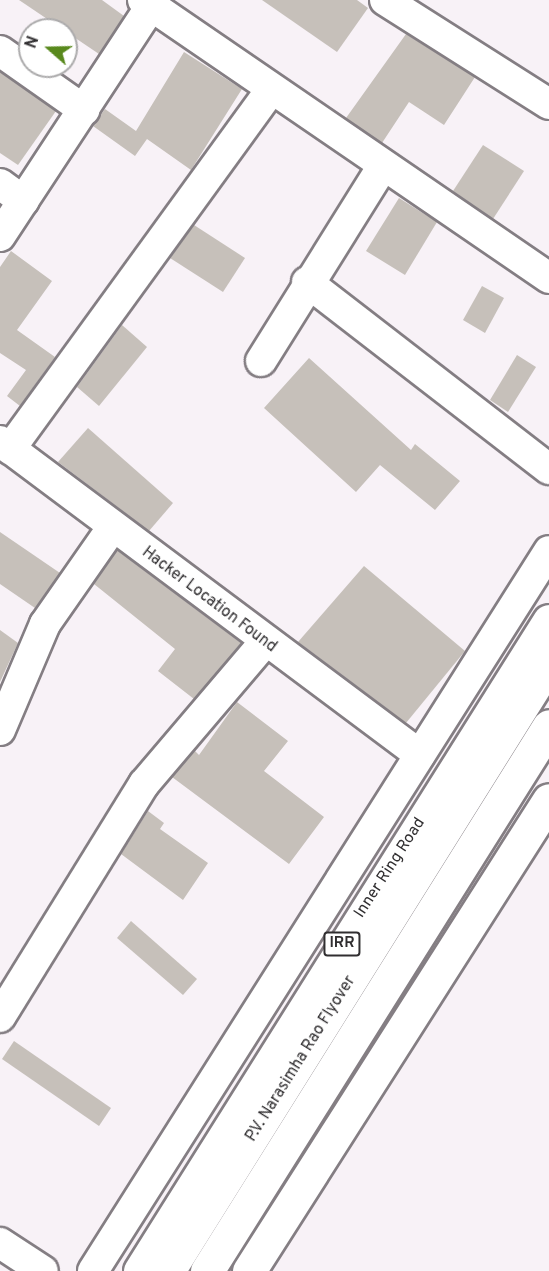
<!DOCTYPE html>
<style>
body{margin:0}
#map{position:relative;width:549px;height:1271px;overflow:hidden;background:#f8f2f7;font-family:Overpass,sans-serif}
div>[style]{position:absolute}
.building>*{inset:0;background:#c6c0ba}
.roads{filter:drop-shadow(2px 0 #847e83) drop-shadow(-2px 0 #847e83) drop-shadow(0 2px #847e83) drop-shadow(0 -2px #847e83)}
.minor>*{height:30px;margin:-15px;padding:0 15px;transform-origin:15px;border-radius:15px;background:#fff}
.primary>*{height:33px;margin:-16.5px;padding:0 16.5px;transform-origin:16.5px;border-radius:16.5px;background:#fff}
.motorway>*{height:33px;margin:-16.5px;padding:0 16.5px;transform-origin:16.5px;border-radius:16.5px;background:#fff}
span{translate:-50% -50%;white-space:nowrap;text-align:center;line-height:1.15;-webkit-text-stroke:5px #fff;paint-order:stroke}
.shield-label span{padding:2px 4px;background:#fff;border:2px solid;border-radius:4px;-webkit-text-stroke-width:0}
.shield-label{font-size:15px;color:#302e30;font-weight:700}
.street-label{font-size:16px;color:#302e30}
.north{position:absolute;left:18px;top:18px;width:60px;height:60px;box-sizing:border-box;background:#fff;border:2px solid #acabac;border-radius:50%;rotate:290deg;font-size:16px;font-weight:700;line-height:24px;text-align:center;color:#302e30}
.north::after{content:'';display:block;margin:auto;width:21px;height:27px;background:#59891d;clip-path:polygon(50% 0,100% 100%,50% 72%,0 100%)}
</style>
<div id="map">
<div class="building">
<i style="clip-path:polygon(19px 0,102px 0,124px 16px,99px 54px)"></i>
<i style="clip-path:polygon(262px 0,357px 0,368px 8px,337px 52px)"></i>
<i style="clip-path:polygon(406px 34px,475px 77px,444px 125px,409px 102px,382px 143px,346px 118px)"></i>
<i style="clip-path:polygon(184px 52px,242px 89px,191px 170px,147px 139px,135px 156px,93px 126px,105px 109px,136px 131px)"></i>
<i style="clip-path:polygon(0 72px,56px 111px,18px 165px,0 153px)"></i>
<i style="clip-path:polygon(483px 145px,524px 171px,493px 219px,453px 191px)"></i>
<i style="clip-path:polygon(399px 198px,437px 222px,405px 275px,366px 251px)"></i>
<i style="clip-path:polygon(194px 225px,245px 258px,223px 292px,170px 258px)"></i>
<i style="clip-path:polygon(11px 251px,52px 281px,17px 330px,55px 357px,20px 406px,7px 396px,26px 370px,0 353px,0 267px)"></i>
<i style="clip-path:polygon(482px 286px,504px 298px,485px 333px,463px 320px)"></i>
<i style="clip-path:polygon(122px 325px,147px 347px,99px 406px,77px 387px)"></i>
<i style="clip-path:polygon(517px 355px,536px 367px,508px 412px,490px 400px)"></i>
<i style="clip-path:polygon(309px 358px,411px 450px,415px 444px,460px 481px,435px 510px,380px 465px,356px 492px,264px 408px)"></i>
<i style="clip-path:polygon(88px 428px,173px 503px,149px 531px,58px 462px)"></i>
<i style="clip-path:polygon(0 532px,60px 573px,35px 608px,0 584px)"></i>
<i style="clip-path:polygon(117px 550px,241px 643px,194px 699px,158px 671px,175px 649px,94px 584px)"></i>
<i style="clip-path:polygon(364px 566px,465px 651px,406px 723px,298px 642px)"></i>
<i style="clip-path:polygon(0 630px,18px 643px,0 682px)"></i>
<i style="clip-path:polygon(237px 702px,288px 741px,264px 771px,324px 817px,289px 864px,172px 777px,195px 751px,199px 755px)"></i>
<i style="clip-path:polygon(148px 811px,164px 823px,160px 829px,208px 863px,183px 900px,121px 854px)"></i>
<i style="clip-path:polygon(131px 921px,197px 979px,183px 995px,117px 938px)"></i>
<i style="clip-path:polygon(14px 1041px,111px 1108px,99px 1126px,2px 1059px)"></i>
</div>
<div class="roads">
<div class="minor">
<i style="left:143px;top:0;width:492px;rotate:34.4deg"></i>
<i style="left:385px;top:0;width:194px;rotate:32.4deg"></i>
<i style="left:0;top:51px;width:103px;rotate:35.1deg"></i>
<i style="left:0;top:184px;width:29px;rotate:36deg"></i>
<i style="left:0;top:236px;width:282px;rotate:-56.7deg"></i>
<i style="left:307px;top:282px;width:306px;rotate:37.7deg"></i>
<i style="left:261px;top:361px;width:230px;rotate:-58deg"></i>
<i style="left:0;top:441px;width:524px;rotate:36.78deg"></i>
<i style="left:10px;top:449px;width:442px;rotate:-54deg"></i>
<i style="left:0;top:730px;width:115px;rotate:-67deg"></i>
<i style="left:45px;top:624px;width:117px;rotate:-55.1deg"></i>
<i style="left:0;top:1017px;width:274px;rotate:-58.3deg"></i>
<i style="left:144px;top:784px;width:187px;rotate:-49.6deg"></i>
<i style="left:0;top:1243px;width:51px;rotate:33.1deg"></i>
<i style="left:93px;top:1271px;width:852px;rotate:-57.65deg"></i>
</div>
<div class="primary">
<i style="left:140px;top:1271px;width:768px;rotate:-57.82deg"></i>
<i style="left:249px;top:1271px;width:558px;rotate:-57.51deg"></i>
</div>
<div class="motorway">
<i style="left:168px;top:1271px;width:718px;rotate:-57.93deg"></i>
<i style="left:207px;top:1271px;width:643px;rotate:-57.89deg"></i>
</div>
</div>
<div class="shield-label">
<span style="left:342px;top:944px">IRR</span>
</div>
<div class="street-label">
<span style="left:209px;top:600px;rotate:37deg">Hacker Location Found</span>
<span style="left:390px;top:868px;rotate:-57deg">Inner Ring Road</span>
<span style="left:301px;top:1059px;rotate:-58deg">P.V. Narasimha Rao Flyover</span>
</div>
<div class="north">N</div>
</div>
